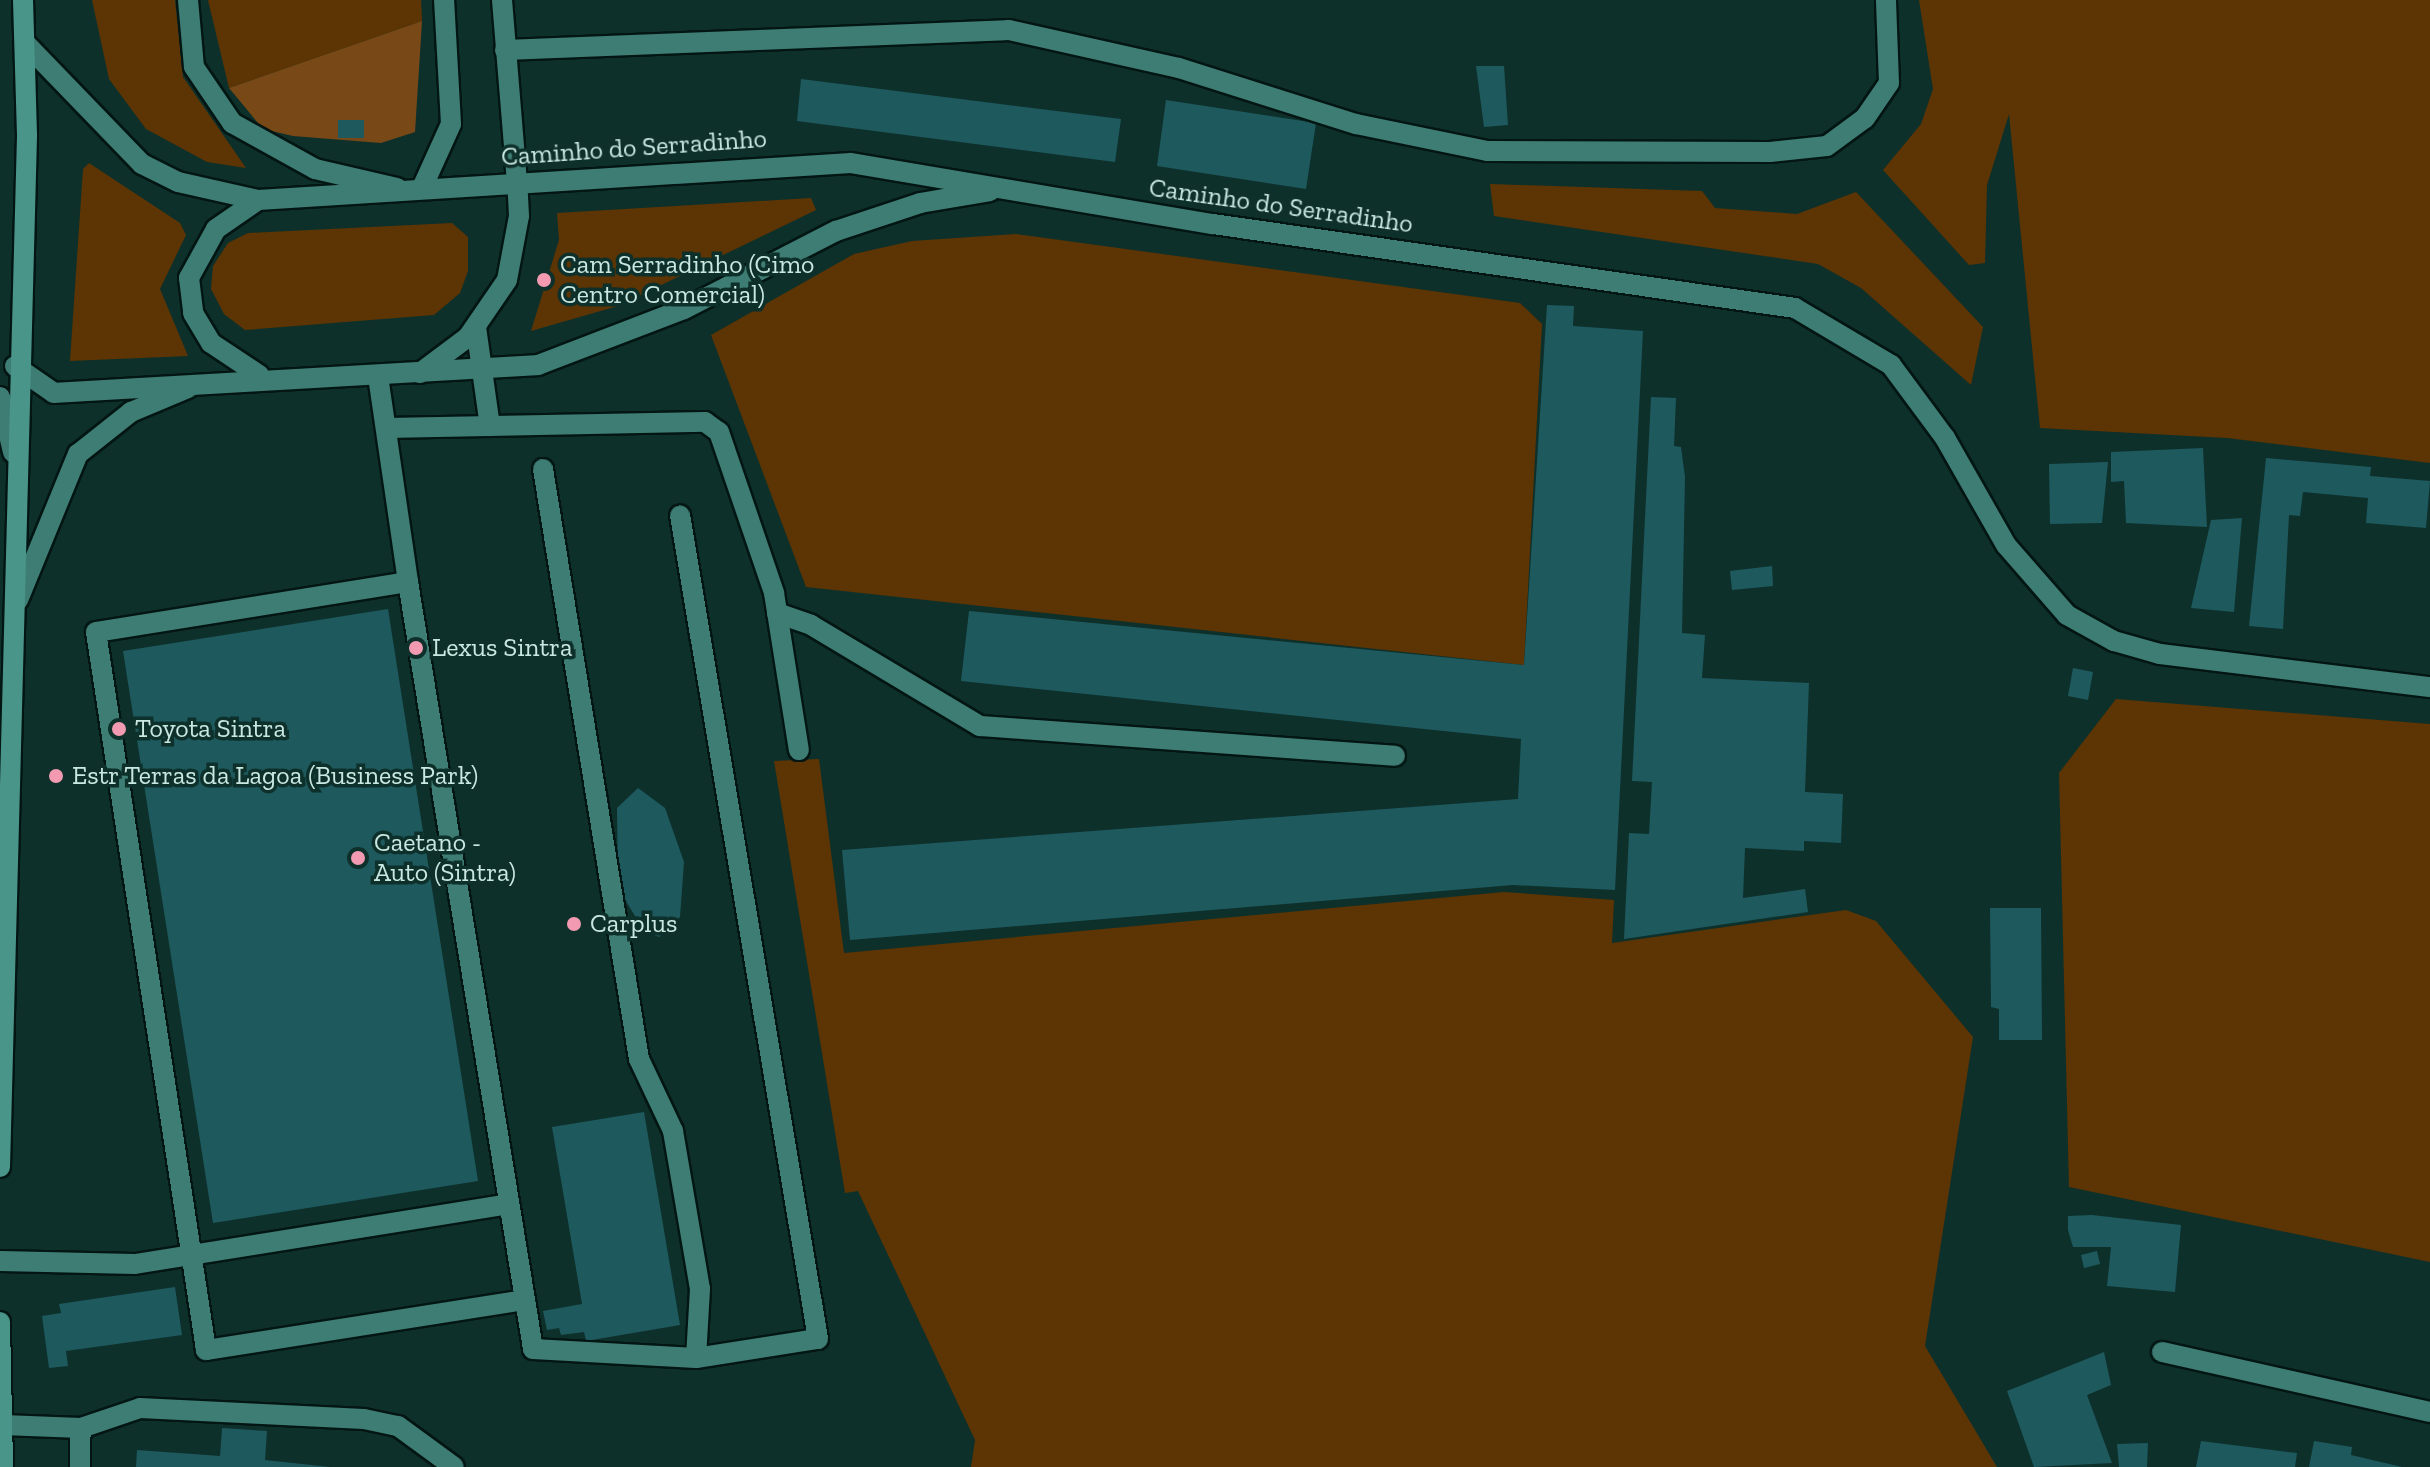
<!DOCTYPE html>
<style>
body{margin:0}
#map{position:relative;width:2430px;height:1467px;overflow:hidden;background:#0e302b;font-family:"Zilla Slab",serif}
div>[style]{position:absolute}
.green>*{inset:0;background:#5d3403}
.forest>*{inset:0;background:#784916}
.building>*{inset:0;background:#1e595e}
.roads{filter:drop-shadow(2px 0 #031613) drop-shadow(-2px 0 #031613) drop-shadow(0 2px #031613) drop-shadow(0 -2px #031613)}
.lane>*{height:20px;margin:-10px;padding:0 10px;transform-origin:10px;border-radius:10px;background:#3e7d74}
.street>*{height:20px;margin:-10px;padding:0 10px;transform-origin:10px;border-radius:10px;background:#3e7d74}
.secondary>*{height:20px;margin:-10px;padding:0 10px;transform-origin:10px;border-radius:10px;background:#4a958a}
.dots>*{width:22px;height:22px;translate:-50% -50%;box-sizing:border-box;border:4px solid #0e302b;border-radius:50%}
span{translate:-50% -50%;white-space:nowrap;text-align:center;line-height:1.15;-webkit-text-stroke:7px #0e302b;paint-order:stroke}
.street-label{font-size:26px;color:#c9e8e2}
.poi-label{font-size:26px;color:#c9e8e2}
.left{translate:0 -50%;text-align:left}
</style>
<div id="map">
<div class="green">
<i style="clip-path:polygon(92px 0,175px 0,183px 77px,246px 168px,207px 162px,146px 129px,109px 79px)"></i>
<i style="clip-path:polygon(208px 0,421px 0,422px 21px,229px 88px)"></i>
<i style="clip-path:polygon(1919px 0,2430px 0,2430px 463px,2227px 438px,2040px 428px,2009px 114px,1987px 185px,1985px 263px,1969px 265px,1883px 170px,1921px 124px,1933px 89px)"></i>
<i style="clip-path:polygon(89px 163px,180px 223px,186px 235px,160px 289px,188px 356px,70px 361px,83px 169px)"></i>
<i style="clip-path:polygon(1490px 184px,1702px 191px,1715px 208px,1797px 214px,1856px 192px,1983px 327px,1971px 385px,1861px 288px,1818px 264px,1494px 216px)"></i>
<i style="clip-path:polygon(811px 198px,816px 210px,618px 306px,531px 331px,559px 240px,557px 213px)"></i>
<i style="clip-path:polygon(452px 223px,468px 237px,468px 271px,460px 293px,434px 315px,245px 330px,224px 314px,211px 289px,213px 266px,228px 243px,248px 233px)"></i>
<i style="clip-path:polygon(1016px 234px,1520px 303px,1542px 324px,1524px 665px,806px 587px,711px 335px,854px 254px,912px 241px)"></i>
<i style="clip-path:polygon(2116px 699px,2430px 724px,2430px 1262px,2069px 1187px,2059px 773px)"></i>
<i style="clip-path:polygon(819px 759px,844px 953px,1504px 892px,1614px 900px,1612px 943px,1846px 910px,1876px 921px,1973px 1037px,1925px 1346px,1997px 1467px,971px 1467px,975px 1440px,858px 1191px,845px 1193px,774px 761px)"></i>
</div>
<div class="forest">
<i style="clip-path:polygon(422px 21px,415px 132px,381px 143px,293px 136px,263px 129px,229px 88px)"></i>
</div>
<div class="building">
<i style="clip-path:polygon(1476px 66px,1504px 66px,1508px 125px,1484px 127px)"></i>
<i style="clip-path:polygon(801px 79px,1121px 119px,1115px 162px,797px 121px)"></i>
<i style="clip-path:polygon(1166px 100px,1316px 123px,1306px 189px,1157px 166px)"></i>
<i style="clip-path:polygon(338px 120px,364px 120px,364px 138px,338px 138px)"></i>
<i style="clip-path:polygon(1547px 305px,1574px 306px,1573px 326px,1643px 331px,1615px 890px,1513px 885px,850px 940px,842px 850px,1518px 799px,1521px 739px,961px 681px,969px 611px,1524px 665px)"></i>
<i style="clip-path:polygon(1651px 397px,1676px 398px,1674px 446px,1681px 447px,1685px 477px,1682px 633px,1705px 635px,1702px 678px,1809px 683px,1805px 792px,1843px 794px,1841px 843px,1804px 841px,1804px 851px,1745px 848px,1743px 898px,1805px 889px,1808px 912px,1624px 939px,1629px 833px,1649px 834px,1652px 782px,1632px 781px)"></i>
<i style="clip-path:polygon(2203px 448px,2207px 527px,2126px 523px,2124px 481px,2111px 482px,2111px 452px)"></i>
<i style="clip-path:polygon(2266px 458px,2371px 467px,2370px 476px,2430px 481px,2426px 528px,2366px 523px,2368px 498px,2303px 492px,2300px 516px,2289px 515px,2283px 629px,2249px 626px)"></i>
<i style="clip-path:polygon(2108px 462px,2102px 523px,2050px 524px,2049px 464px)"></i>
<i style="clip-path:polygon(2242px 518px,2234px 612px,2191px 608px,2211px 520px)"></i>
<i style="clip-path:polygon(1772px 566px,1773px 586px,1732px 590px,1730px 571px)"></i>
<i style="clip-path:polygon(388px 609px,478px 1181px,213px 1223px,123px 651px)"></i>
<i style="clip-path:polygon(2073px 668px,2093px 672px,2088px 700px,2068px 696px)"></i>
<i style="clip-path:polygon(638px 788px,665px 808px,684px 862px,680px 917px,659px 937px,644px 931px,618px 888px,617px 808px)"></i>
<i style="clip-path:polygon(1990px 908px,2041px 908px,2042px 1040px,1999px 1040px,1999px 1009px,1991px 1007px)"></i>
<i style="clip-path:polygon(644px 1112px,680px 1325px,586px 1341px,584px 1332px,561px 1335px,559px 1328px,547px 1330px,543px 1311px,582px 1304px,552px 1127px)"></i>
<i style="clip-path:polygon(2092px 1215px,2181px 1225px,2175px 1292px,2107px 1286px,2111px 1247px,2073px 1247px,2068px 1230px,2068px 1216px)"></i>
<i style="clip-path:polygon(2097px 1251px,2100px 1264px,2084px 1268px,2081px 1255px)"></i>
<i style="clip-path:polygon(175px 1287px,182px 1335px,66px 1351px,68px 1366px,49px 1368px,42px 1316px,61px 1313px,59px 1304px)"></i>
<i style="clip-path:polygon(2104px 1352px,2111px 1385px,2087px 1395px,2112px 1463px,2034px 1467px,2007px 1391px)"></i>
<i style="clip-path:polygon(222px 1428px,267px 1431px,265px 1460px,330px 1467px,136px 1467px,137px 1450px,220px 1456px)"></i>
<i style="clip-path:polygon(2201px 1441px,2297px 1453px,2295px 1467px,2196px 1467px)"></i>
<i style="clip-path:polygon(2314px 1441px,2352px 1447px,2351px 1455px,2402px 1467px,2309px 1467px)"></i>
<i style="clip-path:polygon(2148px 1443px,2147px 1467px,2119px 1467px,2117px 1444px)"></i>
</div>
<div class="roads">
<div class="lane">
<i style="left:188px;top:0;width:67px;rotate:84.9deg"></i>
<i style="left:194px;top:67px;width:68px;rotate:55.8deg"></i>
<i style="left:232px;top:123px;width:95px;rotate:29deg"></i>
<i style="left:315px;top:169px;width:84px;rotate:13deg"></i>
<i style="left:502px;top:0;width:183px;rotate:85.3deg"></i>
<i style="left:505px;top:50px;width:504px;rotate:-2.27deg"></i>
<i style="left:1009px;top:30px;width:174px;rotate:12.6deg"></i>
<i style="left:1179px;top:68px;width:186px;rotate:17.6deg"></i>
<i style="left:1356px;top:124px;width:134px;rotate:11.6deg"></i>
<i style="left:1487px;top:151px;width:283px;rotate:0.2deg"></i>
<i style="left:1770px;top:152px;width:57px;rotate:-6deg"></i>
<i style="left:1827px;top:146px;width:47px;rotate:-36.4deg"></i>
<i style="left:1865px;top:118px;width:42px;rotate:-55.6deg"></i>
<i style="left:1889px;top:83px;width:83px;rotate:-92.1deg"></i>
<i style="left:422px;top:188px;width:70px;rotate:-65.6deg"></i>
<i style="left:451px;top:124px;width:124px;rotate:-93.2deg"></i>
<i style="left:476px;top:327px;width:100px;rotate:82deg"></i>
<i style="left:378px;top:376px;width:208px;rotate:81.7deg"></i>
<i style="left:0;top:397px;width:57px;rotate:76.7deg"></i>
<i style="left:386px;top:428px;width:319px;rotate:-1.1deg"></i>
<i style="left:705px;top:422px;width:17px;rotate:36deg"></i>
<i style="left:719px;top:432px;width:170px;rotate:71.1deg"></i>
<i style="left:774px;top:593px;width:159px;rotate:81deg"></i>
<i style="left:543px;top:469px;width:598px;rotate:80.76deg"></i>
<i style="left:639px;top:1059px;width:80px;rotate:64.7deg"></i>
<i style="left:673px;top:1131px;width:160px;rotate:80.3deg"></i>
<i style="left:700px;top:1289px;width:69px;rotate:93.3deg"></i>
<i style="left:777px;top:613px;width:36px;rotate:19deg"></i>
<i style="left:811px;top:625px;width:197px;rotate:30.9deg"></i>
<i style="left:980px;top:726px;width:416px;rotate:4.1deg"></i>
<i style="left:0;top:1261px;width:135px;rotate:1.3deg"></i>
<i style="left:135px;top:1264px;width:378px;rotate:-9.1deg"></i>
<i style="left:525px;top:1300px;width:323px;rotate:171.1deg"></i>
<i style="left:206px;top:1350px;width:726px;rotate:-98.71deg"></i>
<i style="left:96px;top:632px;width:316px;rotate:-9.1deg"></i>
<i style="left:408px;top:582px;width:777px;rotate:80.74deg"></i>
<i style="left:533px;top:1349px;width:163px;rotate:3.2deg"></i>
<i style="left:696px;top:1358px;width:123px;rotate:-8.9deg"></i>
<i style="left:818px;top:1339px;width:835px;rotate:-99.51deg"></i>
<i style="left:3px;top:1425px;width:78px;rotate:2.2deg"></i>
<i style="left:81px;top:1428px;width:62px;rotate:-18.7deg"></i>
<i style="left:140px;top:1408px;width:224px;rotate:2.8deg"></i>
<i style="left:364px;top:1419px;width:35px;rotate:12deg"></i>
<i style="left:398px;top:1426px;width:69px;rotate:36.2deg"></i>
<i style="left:80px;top:1467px;width:39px;rotate:-89deg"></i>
</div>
<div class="street">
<i style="left:26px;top:44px;width:167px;rotate:46deg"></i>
<i style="left:142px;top:164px;width:40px;rotate:26.6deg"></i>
<i style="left:178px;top:182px;width:82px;rotate:12.7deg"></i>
<i style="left:258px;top:200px;width:594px;rotate:-3.57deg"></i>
<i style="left:851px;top:163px;width:367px;rotate:9.6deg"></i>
<i style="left:1213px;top:224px;width:588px;rotate:8.21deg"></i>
<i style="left:1795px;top:308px;width:112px;rotate:30.7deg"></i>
<i style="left:1891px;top:365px;width:91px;rotate:53.5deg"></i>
<i style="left:1945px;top:438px;width:123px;rotate:60.3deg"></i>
<i style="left:2006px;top:545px;width:93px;rotate:48.9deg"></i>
<i style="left:2067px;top:615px;width:54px;rotate:29deg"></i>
<i style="left:2114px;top:641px;width:48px;rotate:15.8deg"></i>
<i style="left:2160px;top:654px;width:272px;rotate:7deg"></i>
<i style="left:258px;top:200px;width:51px;rotate:145.4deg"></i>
<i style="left:216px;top:229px;width:56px;rotate:118.9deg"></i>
<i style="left:189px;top:278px;width:35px;rotate:83deg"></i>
<i style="left:193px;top:313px;width:35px;rotate:59deg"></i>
<i style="left:211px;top:343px;width:58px;rotate:33.7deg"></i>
<i style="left:15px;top:366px;width:47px;rotate:34.7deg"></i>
<i style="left:54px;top:393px;width:485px;rotate:-3.3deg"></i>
<i style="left:538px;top:365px;width:156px;rotate:-21deg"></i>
<i style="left:684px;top:309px;width:171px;rotate:-27.2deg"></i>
<i style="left:836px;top:231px;width:89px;rotate:-18.4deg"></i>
<i style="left:920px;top:203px;width:71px;rotate:-9.7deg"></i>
<i style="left:420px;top:373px;width:60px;rotate:-36.9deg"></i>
<i style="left:468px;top:337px;width:69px;rotate:-55.6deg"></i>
<i style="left:507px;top:280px;width:65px;rotate:-79.4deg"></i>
<i style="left:519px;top:216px;width:34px;rotate:-93deg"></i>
<i style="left:18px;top:600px;width:158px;rotate:-67.7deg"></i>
<i style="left:78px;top:454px;width:68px;rotate:-38.4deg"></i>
<i style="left:131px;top:412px;width:62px;rotate:-22.8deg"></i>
<i style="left:2162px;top:1352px;width:275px;rotate:12.6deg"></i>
</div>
<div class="secondary">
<i style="left:0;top:1167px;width:1032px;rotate:-88.5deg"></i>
<i style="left:27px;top:135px;width:135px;rotate:-91.7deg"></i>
<i style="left:0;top:1322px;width:145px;rotate:88.8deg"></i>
</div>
</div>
<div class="dots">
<i style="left:544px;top:280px;background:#f19ab1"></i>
<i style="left:416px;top:648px;background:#f19ab1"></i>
<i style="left:119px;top:729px;background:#f19ab1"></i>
<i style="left:56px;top:776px;background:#f19ab1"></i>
<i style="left:358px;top:858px;background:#f19ab1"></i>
<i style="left:574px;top:924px;background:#f19ab1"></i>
</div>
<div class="street-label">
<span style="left:634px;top:148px;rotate:-4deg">Caminho do Serradinho</span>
<span style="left:1281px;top:206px;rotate:8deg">Caminho do Serradinho</span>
</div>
<div class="poi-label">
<span class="left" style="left:560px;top:280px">Cam Serradinho (Cimo<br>Centro Comercial)</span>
<span class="left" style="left:432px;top:648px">Lexus Sintra</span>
<span class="left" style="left:135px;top:729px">Toyota Sintra</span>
<span class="left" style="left:72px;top:776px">Estr Terras da Lagoa (Business Park)</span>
<span class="left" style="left:374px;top:858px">Caetano -<br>Auto (Sintra)</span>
<span class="left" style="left:590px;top:924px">Carplus</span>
</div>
</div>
